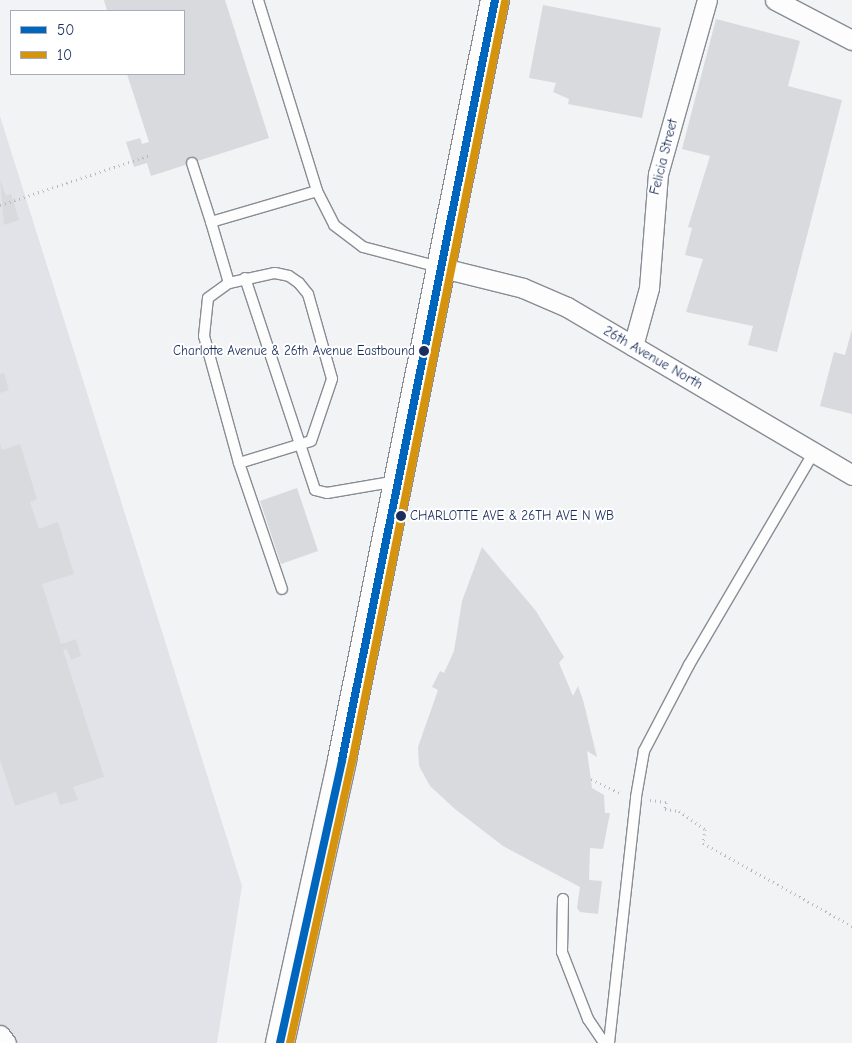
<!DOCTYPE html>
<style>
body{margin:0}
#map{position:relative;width:852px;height:1043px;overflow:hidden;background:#f2f3f4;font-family:"Comic Neue",sans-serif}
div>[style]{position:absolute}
.built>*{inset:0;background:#e1e3e8}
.building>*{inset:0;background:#d8dadd}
.path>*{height:3px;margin-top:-1.5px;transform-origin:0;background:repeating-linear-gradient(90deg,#b7babf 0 1px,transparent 0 5px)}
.roads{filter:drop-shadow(1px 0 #888c95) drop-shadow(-1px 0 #888c95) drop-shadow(0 1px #888c95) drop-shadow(0 -1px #888c95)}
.service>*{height:10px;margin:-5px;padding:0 5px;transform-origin:5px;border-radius:5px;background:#fdfdfd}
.minor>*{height:19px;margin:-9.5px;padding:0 9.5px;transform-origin:9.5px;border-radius:9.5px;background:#fdfdfd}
.primary>*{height:28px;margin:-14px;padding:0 14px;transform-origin:14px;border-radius:14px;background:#fdfdfd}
.bus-1>*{height:8px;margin:-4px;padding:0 4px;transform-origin:4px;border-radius:4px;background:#0065bd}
.bus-2>*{height:8px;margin:-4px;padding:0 4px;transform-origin:4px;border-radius:4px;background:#d6940e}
.dots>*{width:14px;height:14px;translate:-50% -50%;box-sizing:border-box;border:2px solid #fff;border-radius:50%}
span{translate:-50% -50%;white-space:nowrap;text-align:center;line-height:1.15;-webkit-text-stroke:4px #fff;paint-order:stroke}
.bus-label{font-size:13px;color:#1b2f5e}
.right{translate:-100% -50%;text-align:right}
.left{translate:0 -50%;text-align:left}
.street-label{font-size:14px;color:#1b2f5e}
.legend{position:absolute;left:10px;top:10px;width:175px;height:65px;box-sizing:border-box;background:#fff;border:1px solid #a4acbf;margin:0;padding:6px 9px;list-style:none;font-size:15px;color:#1b2f5e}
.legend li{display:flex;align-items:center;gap:10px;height:25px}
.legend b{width:25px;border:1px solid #a4acbf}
</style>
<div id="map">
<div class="built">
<i style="clip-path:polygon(0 116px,242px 886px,217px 1043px,6px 1043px,0 1035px)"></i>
</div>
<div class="building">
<i style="clip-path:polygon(104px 0,225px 0,269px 138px,151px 176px,147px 163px,134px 167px,126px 142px,140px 138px,142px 144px,149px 142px,127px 74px,184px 74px,184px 11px,107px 11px)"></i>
<i style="clip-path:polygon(543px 5px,661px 28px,642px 118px,568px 104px,569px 99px,553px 92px,556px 83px,529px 78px)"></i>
<i style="clip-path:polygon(716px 19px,800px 41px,788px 86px,842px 100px,777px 352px,748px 345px,753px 326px,686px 312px,703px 259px,685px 255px,692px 228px,688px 227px,710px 156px,682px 149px)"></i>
<i style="clip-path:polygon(0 180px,6px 196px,11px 194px,19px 220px,4px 225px)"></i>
<i style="clip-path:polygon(852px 329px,852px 414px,820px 406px,834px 352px,845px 355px)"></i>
<i style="clip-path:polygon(4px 373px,9px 390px,0 393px,0 374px)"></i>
<i style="clip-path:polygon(0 443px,2px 450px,20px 444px,37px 499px,30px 502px,39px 529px,58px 522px,74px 574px,42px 584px,61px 644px,76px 639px,81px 656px,71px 660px,67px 649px,63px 650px,104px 777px,73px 787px,78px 800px,60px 805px,56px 792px,15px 806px,0 760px)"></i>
<i style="clip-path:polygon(297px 488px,318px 551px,281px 564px,260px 501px)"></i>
<i style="clip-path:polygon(482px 547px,536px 611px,564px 657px,559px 663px,573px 696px,578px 686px,583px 700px,597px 757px,587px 751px,592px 788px,604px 795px,605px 813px,610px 813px,603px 849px,590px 848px,589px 880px,602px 881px,598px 914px,580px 912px,577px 908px,580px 887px,503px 846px,455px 809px,430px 786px,419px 766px,418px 747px,438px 690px,432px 687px,440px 671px,444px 673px,454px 651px,462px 601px)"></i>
</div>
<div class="path">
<i style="left:0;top:205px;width:158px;rotate:-18.4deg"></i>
<i style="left:591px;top:779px;width:34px;rotate:26deg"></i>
<i style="left:650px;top:800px;width:16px;rotate:7deg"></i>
<i style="left:666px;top:802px;width:7px;rotate:98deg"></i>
<i style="left:665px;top:809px;width:14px;rotate:8deg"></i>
<i style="left:679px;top:811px;width:32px;rotate:35deg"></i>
<i style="left:705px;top:829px;width:14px;rotate:98deg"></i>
<i style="left:703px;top:843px;width:171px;rotate:29.1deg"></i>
</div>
<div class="roads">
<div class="service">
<i style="left:258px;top:0;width:200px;rotate:72.8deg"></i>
<i style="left:317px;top:191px;width:38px;rotate:63deg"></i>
<i style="left:334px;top:225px;width:36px;rotate:37deg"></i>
<i style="left:363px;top:247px;width:79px;rotate:14.7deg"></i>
<i style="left:192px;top:163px;width:62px;rotate:72.1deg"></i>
<i style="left:245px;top:278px;width:223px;rotate:71.7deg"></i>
<i style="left:315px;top:490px;width:12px;rotate:14deg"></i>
<i style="left:327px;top:493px;width:71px;rotate:-9.7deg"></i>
<i style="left:229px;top:283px;width:47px;rotate:-12.3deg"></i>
<i style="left:275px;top:273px;width:14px;rotate:12deg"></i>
<i style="left:289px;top:276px;width:12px;rotate:35deg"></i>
<i style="left:299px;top:283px;width:14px;rotate:51deg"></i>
<i style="left:308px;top:294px;width:88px;rotate:74.2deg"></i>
<i style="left:332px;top:379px;width:65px;rotate:108.7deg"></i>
<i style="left:311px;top:441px;width:75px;rotate:163deg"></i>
<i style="left:239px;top:463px;width:132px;rotate:-105.4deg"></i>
<i style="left:204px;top:336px;width:38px;rotate:-84deg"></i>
<i style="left:208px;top:298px;width:26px;rotate:-36deg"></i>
<i style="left:229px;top:283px;width:64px;rotate:-106.4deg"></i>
<i style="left:211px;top:222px;width:110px;rotate:-16.3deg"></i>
<i style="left:239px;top:463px;width:133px;rotate:71.2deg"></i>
<i style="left:563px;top:899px;width:53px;rotate:91.1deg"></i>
<i style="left:562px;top:952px;width:72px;rotate:68.8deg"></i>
<i style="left:588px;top:1019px;width:29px;rotate:56deg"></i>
<i style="left:609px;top:1043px;width:247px;rotate:-83.7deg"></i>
<i style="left:636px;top:797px;width:47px;rotate:-80.1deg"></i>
<i style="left:644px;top:751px;width:97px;rotate:-62.4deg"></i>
<i style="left:689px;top:665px;width:247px;rotate:-59.6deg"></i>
</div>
<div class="minor">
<i style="left:775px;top:0;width:87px;rotate:27.5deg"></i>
<i style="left:443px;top:268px;width:82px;rotate:14deg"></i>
<i style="left:523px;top:288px;width:48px;rotate:23.4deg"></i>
<i style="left:567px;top:307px;width:331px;rotate:30.5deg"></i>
<i style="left:633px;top:346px;width:60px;rotate:-74.6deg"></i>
<i style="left:649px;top:288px;width:114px;rotate:-85.5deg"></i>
<i style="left:658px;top:174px;width:181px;rotate:-74.3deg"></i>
<i style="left:0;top:1035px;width:10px;rotate:53deg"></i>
</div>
<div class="primary">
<i style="left:280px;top:1043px;width:290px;rotate:-77.6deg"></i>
<i style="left:342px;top:760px;width:775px;rotate:-78.62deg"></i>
</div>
</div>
<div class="bus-1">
<i style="left:280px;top:1043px;width:290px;rotate:-77.6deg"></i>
<i style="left:342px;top:760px;width:775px;rotate:-78.62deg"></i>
</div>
<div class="bus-2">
<i style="left:290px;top:1043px;width:288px;rotate:-77.6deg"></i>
<i style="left:352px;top:762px;width:775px;rotate:-78.62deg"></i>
</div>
<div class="dots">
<i style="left:424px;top:351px;background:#1b2f5e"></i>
<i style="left:401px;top:516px;background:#1b2f5e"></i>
</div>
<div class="bus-label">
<span class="right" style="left:415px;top:351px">Charlotte Avenue &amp; 26th Avenue Eastbound</span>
<span class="left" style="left:410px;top:516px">CHARLOTTE AVE &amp; 26TH AVE N WB</span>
</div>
<div class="street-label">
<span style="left:664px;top:157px;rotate:-76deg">Felicia Street</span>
<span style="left:653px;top:358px;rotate:30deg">26th Avenue North</span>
</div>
<ul class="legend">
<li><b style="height:6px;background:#0065bd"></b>50</li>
<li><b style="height:6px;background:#d6940e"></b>10</li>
</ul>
</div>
